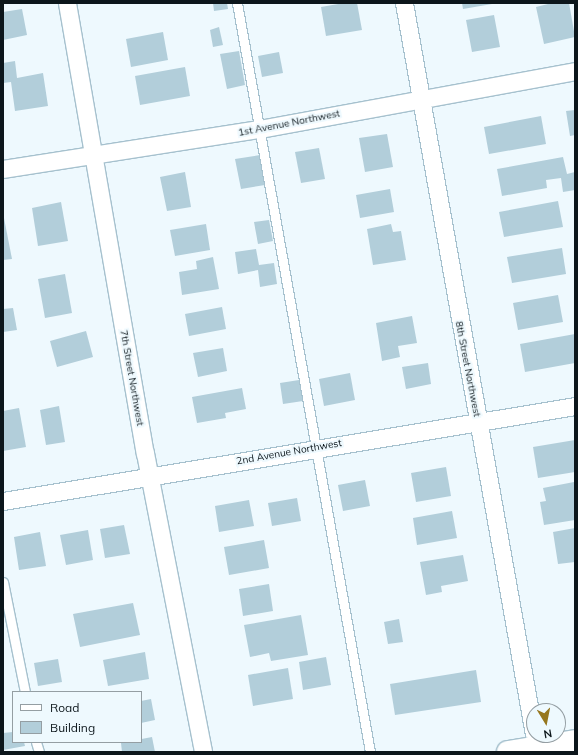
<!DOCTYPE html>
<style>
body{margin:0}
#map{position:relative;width:578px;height:755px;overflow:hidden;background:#eef9fe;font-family:Mulish,sans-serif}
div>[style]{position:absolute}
.building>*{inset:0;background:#b2ceda}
.roads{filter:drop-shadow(1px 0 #a6c1ce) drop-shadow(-1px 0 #a6c1ce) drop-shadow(0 1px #a6c1ce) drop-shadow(0 -1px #a6c1ce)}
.service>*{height:9px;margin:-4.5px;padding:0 4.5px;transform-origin:4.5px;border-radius:4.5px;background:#fff}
.minor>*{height:17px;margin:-8.5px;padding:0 8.5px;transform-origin:8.5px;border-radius:8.5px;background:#fff}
.secondary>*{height:22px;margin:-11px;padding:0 11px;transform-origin:11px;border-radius:11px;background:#fff}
span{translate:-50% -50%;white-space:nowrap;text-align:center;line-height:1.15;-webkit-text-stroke:4px #eef9fe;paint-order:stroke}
.street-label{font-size:10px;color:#0c161b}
.frame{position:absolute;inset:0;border:4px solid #0c161b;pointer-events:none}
.legend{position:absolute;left:12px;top:691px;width:130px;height:52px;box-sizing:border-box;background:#eef9fe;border:1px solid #949ea3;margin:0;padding:5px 7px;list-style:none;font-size:12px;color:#0c161b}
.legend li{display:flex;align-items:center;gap:8px;height:20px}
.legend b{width:20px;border:1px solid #949ea3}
.north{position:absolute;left:526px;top:703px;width:40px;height:40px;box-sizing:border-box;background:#eef9fe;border:1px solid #949ea3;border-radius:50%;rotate:170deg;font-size:11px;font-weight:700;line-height:16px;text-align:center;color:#0c161b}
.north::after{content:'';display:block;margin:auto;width:14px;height:18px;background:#96771f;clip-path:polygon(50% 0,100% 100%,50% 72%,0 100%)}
</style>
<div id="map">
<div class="building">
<i style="clip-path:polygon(213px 3px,227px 3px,228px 9px,214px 11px)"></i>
<i style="clip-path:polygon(344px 3px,357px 3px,362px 30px,326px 36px,321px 7px)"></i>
<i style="clip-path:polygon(462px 3px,492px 3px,492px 4px,463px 9px)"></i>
<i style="clip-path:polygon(552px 3px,569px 3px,575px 37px,544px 44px,536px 7px)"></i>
<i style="clip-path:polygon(22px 9px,27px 35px,3px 40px,3px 12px)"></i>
<i style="clip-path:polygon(494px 15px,500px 47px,472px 52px,466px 20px)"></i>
<i style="clip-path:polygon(219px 27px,223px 45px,213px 47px,210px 30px)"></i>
<i style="clip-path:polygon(163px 32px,168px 60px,131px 67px,126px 39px)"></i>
<i style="clip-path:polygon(239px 51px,245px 85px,227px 89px,220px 54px)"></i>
<i style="clip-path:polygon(279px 52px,283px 73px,262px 77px,258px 56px)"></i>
<i style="clip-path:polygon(15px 61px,17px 78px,43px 73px,48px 106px,15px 111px,11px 82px,3px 83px,3px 63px)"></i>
<i style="clip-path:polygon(185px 67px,190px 96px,140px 105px,135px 76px)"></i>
<i style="clip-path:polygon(575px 110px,575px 135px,570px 136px,566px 111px)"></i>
<i style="clip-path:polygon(541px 116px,546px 144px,489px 154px,484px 127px)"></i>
<i style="clip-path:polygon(387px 134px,393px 167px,365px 172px,359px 138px)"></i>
<i style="clip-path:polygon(319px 148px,325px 179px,301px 183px,295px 152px)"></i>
<i style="clip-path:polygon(260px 155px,265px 185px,241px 189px,235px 159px)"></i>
<i style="clip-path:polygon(563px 157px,567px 174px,575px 172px,575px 190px,563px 192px,561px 178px,546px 180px,547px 188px,502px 196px,497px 169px)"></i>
<i style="clip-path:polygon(185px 172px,191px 207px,167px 211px,160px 177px)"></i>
<i style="clip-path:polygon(390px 189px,394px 212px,360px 218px,356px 195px)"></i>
<i style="clip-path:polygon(558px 201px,563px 227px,504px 237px,499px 212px)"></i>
<i style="clip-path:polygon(61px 202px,68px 241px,38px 246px,32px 208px)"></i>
<i style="clip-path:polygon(3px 213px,12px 259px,3px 260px)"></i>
<i style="clip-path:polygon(269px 220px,273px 241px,258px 244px,254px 222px)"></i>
<i style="clip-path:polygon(206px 224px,210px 250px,175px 256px,170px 230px)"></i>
<i style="clip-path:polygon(391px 224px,393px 232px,401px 231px,406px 260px,373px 265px,367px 229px)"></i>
<i style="clip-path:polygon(562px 248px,566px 274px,512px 283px,507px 257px)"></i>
<i style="clip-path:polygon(256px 249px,259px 265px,274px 263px,277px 284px,260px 287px,258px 270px,238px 274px,235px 252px)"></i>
<i style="clip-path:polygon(213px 257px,219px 289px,182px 295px,179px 272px,197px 269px,196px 261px)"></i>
<i style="clip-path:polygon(65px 274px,72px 313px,45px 318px,38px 279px)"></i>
<i style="clip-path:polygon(558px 295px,563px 322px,518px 330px,513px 303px)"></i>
<i style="clip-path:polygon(222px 307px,226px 329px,189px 336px,185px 314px)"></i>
<i style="clip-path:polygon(13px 308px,17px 330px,3px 332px,3px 309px)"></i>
<i style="clip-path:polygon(412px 316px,417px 343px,398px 346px,400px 357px,382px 361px,376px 323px)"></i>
<i style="clip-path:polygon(86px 331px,93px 357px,57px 367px,50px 341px)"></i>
<i style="clip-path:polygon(575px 334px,575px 363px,525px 372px,520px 344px)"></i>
<i style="clip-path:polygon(223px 348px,227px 371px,198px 377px,193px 353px)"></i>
<i style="clip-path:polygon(428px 363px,431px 384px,406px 389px,402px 367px)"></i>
<i style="clip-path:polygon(350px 373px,355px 400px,324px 406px,319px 379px)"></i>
<i style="clip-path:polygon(299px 380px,303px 401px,283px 404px,280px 383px)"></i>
<i style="clip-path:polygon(242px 388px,246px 409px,225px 413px,226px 418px,197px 423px,192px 397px)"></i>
<i style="clip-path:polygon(59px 406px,65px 442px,46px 445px,40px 410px)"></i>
<i style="clip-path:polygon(19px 408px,26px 447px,3px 451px,3px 411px)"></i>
<i style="clip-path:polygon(575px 440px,575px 472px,538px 478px,533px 447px)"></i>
<i style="clip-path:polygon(446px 467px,451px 496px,416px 502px,411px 473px)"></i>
<i style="clip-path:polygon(365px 480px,370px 506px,343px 511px,338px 485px)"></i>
<i style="clip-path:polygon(574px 482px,575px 520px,544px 525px,540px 502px,546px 501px,543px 488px)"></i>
<i style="clip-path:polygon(297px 498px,301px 521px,272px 526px,268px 503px)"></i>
<i style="clip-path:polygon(249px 500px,254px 526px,219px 532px,215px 506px)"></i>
<i style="clip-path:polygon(452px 511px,457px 538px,417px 545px,413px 518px)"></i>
<i style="clip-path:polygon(124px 525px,130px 554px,105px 558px,100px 529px)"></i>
<i style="clip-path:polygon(575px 528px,575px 562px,558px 564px,553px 532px)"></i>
<i style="clip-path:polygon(88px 530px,93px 560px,66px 565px,60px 535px)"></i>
<i style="clip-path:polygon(40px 532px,46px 566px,19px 570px,14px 537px)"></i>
<i style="clip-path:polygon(264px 540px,269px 568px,229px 575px,224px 547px)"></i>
<i style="clip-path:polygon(463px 555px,468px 581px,441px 586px,442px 592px,426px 595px,420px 562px)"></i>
<i style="clip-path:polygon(269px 584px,273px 611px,243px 616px,239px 589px)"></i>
<i style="clip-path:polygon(133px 603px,140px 635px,80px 647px,73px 614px)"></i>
<i style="clip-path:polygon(301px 615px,308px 655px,271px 661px,269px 653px,250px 657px,244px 625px)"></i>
<i style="clip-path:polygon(399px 619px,403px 642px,388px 644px,384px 622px)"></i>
<i style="clip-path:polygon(145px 652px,149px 679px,108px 686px,103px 660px)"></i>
<i style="clip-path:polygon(326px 657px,331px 685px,303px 690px,299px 662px)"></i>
<i style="clip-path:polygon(58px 659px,62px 682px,38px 686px,34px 663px)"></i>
<i style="clip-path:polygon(288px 668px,293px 699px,253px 706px,248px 675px)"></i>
<i style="clip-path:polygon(476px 670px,481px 702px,395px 715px,390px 684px)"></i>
<i style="clip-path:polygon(151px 699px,155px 720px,141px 723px,141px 701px)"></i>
<i style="clip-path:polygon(13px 732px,13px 742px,24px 742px,25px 746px,3px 750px,3px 733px)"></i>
<i style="clip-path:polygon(152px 737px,155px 752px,122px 752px,121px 743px)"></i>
</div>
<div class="roads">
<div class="service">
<i style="left:237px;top:3px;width:761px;rotate:79.93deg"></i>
<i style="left:3px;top:582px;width:112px;rotate:78.7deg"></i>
<i style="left:36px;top:742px;width:10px;rotate:73deg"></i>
</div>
<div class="minor">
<i style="left:67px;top:3px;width:457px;rotate:80.2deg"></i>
<i style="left:145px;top:453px;width:305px;rotate:79deg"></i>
<i style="left:404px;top:3px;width:742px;rotate:79.92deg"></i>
<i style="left:3px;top:169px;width:259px;rotate:-8.9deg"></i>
<i style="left:259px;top:129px;width:321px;rotate:-10.4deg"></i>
<i style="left:3px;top:501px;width:580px;rotate:-9.43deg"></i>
</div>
<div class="secondary">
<i style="left:508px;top:752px;width:68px;rotate:-9.3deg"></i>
</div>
</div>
<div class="street-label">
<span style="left:289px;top:123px;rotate:-11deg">1st Avenue Northwest</span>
<span style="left:468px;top:369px;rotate:79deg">8th Street Northwest</span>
<span style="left:132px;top:378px;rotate:80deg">7th Street Northwest</span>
<span style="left:289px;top:452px;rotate:-10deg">2nd Avenue Northwest</span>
</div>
<div class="frame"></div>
<ul class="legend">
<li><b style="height:5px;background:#fff"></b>Road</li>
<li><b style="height:11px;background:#b2ceda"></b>Building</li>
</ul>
<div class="north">N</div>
</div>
